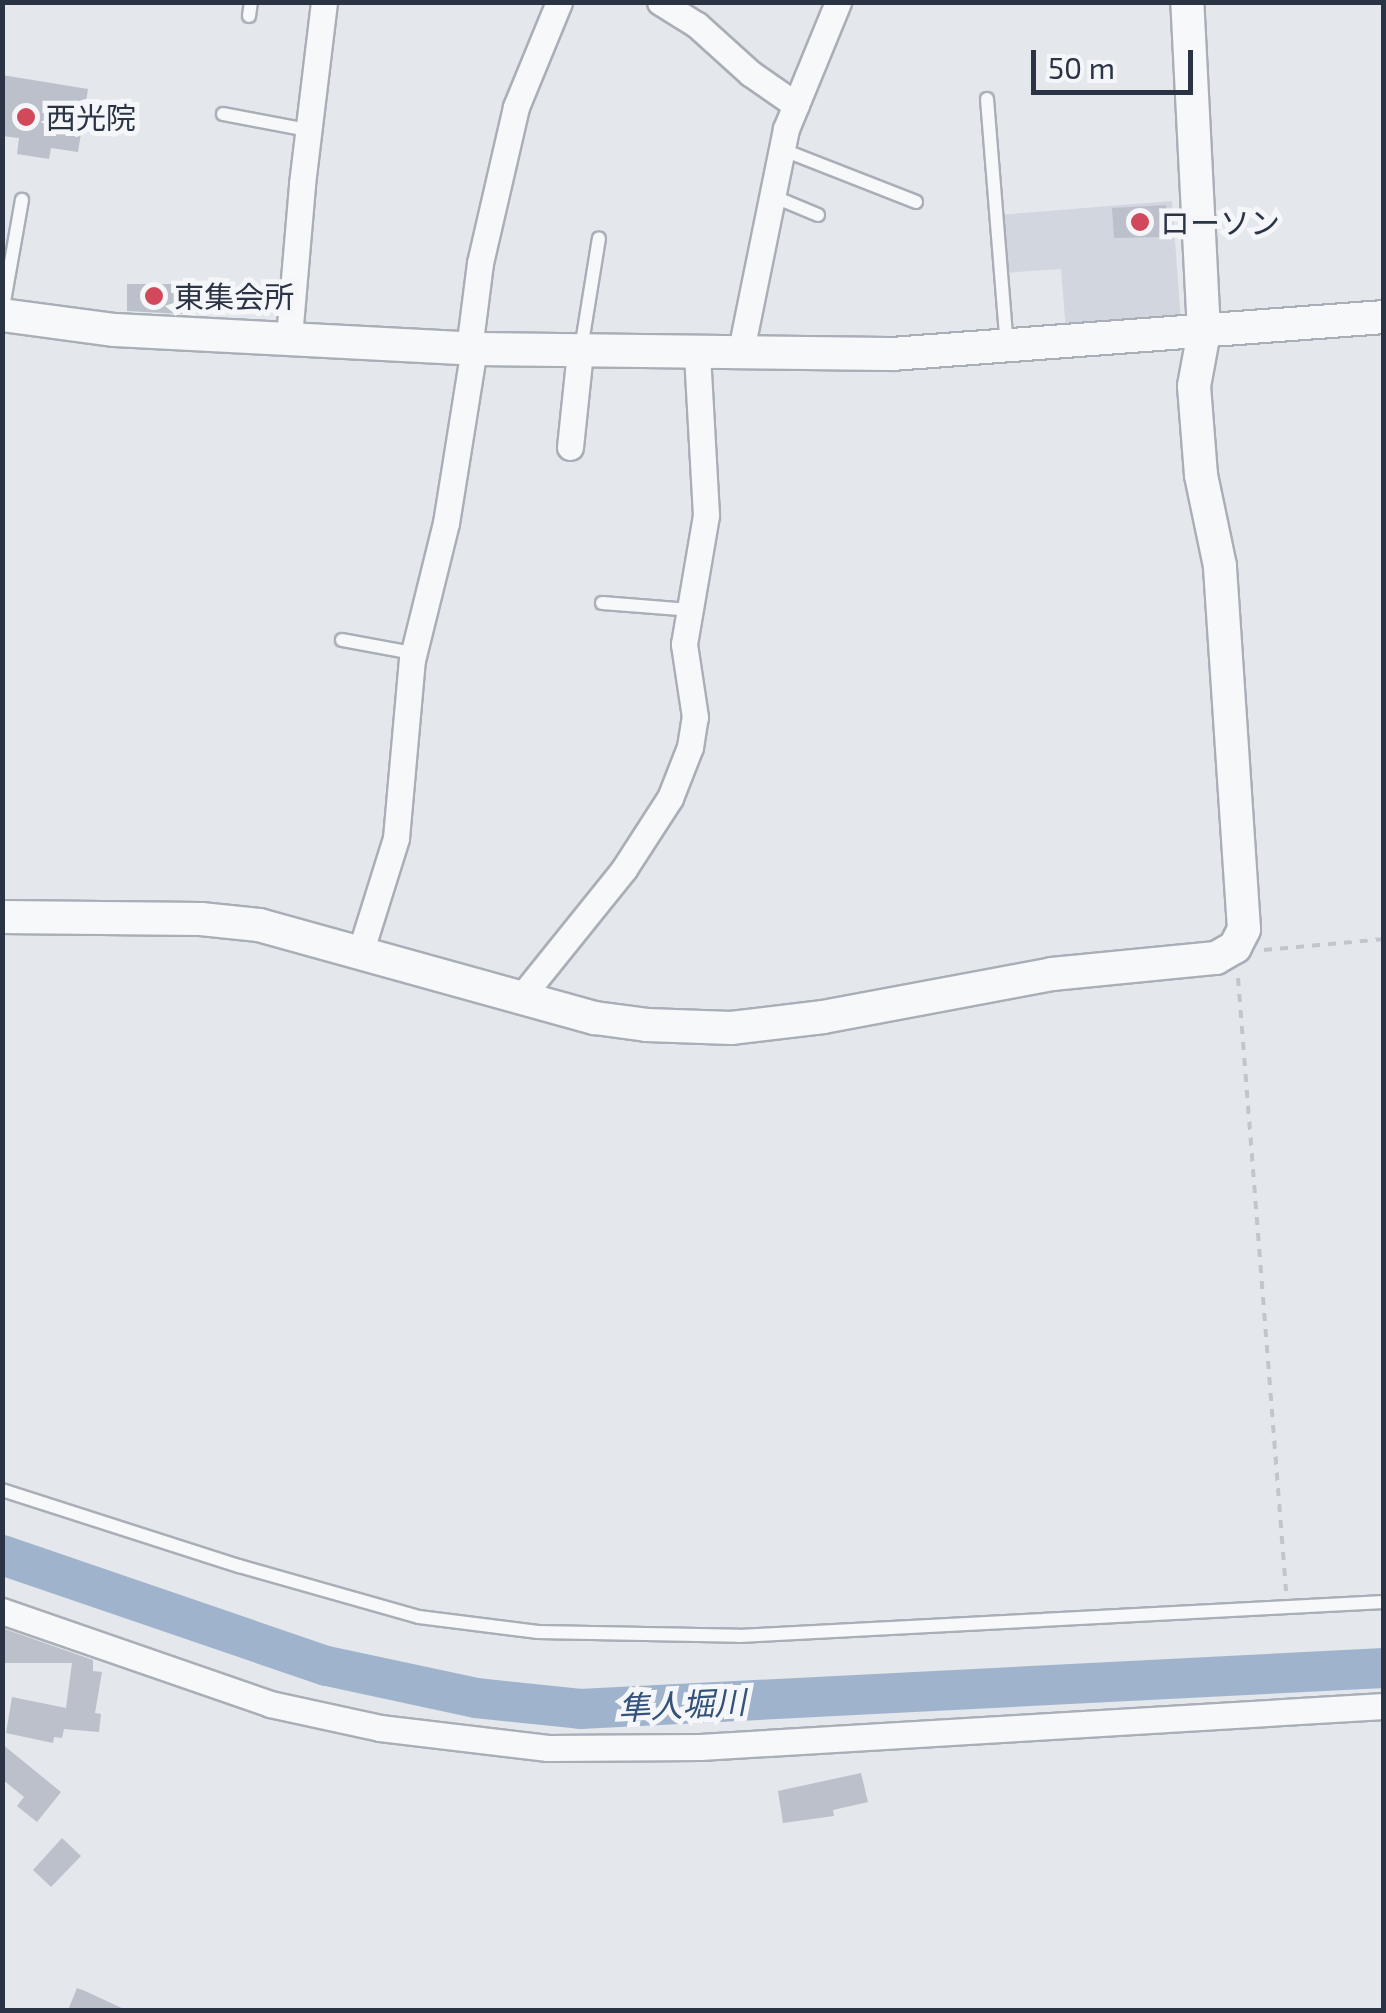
<!DOCTYPE html>
<meta charset="utf-8">
<style>
body{margin:0}
#map{position:relative;width:1386px;height:2013px;overflow:hidden;background:#e4e7ec;font-family:"Exo 2","Noto Sans JP",sans-serif}
div>[style]{position:absolute}
.built>*{inset:0;background:#d2d6de}
.river>*{height:40px;margin:-20px;padding:0 20px;transform-origin:20px;border-radius:20px;background:#9fb4cc}
.building>*{inset:0;background:#bbc0ca}
.path>*{height:4px;margin-top:-2px;transform-origin:0;background:repeating-linear-gradient(90deg,#c2c5cb 0 8px,transparent 0 16px)}
.roads{filter:drop-shadow(2px 0 #a9aeb7) drop-shadow(-2px 0 #a9aeb7) drop-shadow(0 2px #a9aeb7) drop-shadow(0 -2px #a9aeb7)}
.service>*{height:12px;margin:-6px;padding:0 6px;transform-origin:6px;border-radius:6px;background:#f7f8fa}
.minor>*{height:25px;margin:-12.5px;padding:0 12.5px;transform-origin:12.5px;border-radius:12.5px;background:#f7f8fa}
.tertiary>*{height:32px;margin:-16px;padding:0 16px;transform-origin:16px;border-radius:16px;background:#f7f8fa}
.dots>*{width:28px;height:28px;translate:-50% -50%;box-sizing:border-box;border:5px solid #f4f6f9;border-radius:50%}
span{translate:-50% -50%;white-space:nowrap;text-align:center;line-height:1.15;-webkit-text-stroke:10px #f4f6f9;paint-order:stroke}
.poi-label{font-size:30px;color:#2b3445}
.left{translate:0 -50%;text-align:left}
.water-label{font-size:32px;color:#34527a;font-style:italic}
.frame{position:absolute;inset:0;border:5px solid #2b3445;pointer-events:none}
.scale{position:absolute;left:1031px;top:50px;width:162px;height:45px;box-sizing:border-box;border:5px solid #2b3445;border-top:0;padding-left:12px;font-size:30px;line-height:35px;white-space:nowrap;color:#2b3445;-webkit-text-stroke:8px #f4f6f9;paint-order:stroke}
</style>
<div id="map">
<div class="built">
<i style="clip-path:polygon(1172px 201px,1181px 321px,1066px 331px,1061px 269px,1003px 273px,998px 215px)"></i>
</div>
<div class="river">
<i style="left:2px;top:1555px;width:343px;rotate:18.9deg"></i>
<i style="left:327px;top:1666px;width:152px;rotate:12.1deg"></i>
<i style="left:476px;top:1698px;width:105px;rotate:6deg"></i>
<i style="left:580px;top:1709px;width:805px;rotate:-2.92deg"></i>
</div>
<div class="building">
<i style="clip-path:polygon(2px 75px,88px 89px,78px 152px,51px 148px,49px 159px,17px 154px,19px 138px,2px 136px)"></i>
<i style="clip-path:polygon(1166px 205px,1168px 237px,1114px 238px,1112px 208px)"></i>
<i style="clip-path:polygon(127px 284px,182px 284px,182px 314px,127px 311px)"></i>
<i style="clip-path:polygon(2px 1628px,93px 1660px,93px 1671px,102px 1672px,95px 1713px,101px 1714px,99px 1732px,64px 1729px,62px 1738px,54px 1737px,53px 1743px,6px 1733px,12px 1697px,66px 1708px,72px 1663px,2px 1663px)"></i>
<i style="clip-path:polygon(2px 1744px,61px 1792px,37px 1822px,17px 1806px,24px 1797px,2px 1779px)"></i>
<i style="clip-path:polygon(861px 1773px,868px 1802px,833px 1810px,834px 1816px,783px 1823px,778px 1791px)"></i>
<i style="clip-path:polygon(62px 1838px,81px 1856px,51px 1887px,33px 1870px)"></i>
<i style="clip-path:polygon(77px 1988px,85px 1991px,126px 2010px,68px 2010px)"></i>
</div>
<div class="path">
<i style="left:1264px;top:950px;width:121px;rotate:-5.2deg"></i>
<i style="left:1238px;top:978px;width:615px;rotate:85.52deg"></i>
</div>
<div class="roads">
<div class="service">
<i style="left:249px;top:16px;width:14px;rotate:-82deg"></i>
<i style="left:987px;top:99px;width:247px;rotate:85.4deg"></i>
<i style="left:223px;top:114px;width:86px;rotate:10.7deg"></i>
<i style="left:781px;top:149px;width:145px;rotate:21.4deg"></i>
<i style="left:770px;top:195px;width:52px;rotate:22.6deg"></i>
<i style="left:2px;top:313px;width:115px;rotate:-80deg"></i>
<i style="left:581px;top:349px;width:112px;rotate:-80.8deg"></i>
<i style="left:602px;top:603px;width:88px;rotate:4.5deg"></i>
<i style="left:342px;top:640px;width:72px;rotate:10.4deg"></i>
<i style="left:2px;top:1490px;width:249px;rotate:17.8deg"></i>
<i style="left:239px;top:1566px;width:187px;rotate:15.8deg"></i>
<i style="left:419px;top:1617px;width:120px;rotate:7.2deg"></i>
<i style="left:538px;top:1632px;width:201px;rotate:1.1deg"></i>
<i style="left:739px;top:1636px;width:646px;rotate:-3.02deg"></i>
</div>
<div class="minor">
<i style="left:660px;top:2px;width:44px;rotate:31.9deg"></i>
<i style="left:697px;top:25px;width:72px;rotate:42.2deg"></i>
<i style="left:750px;top:73px;width:56px;rotate:34.8deg"></i>
<i style="left:289px;top:337px;width:154px;rotate:-85.1deg"></i>
<i style="left:302px;top:184px;width:183px;rotate:-83.1deg"></i>
<i style="left:469px;top:349px;width:87px;rotate:-82.7deg"></i>
<i style="left:480px;top:263px;width:160px;rotate:-77deg"></i>
<i style="left:516px;top:107px;width:113px;rotate:-67.7deg"></i>
<i style="left:741px;top:350px;width:226px;rotate:-78.5deg"></i>
<i style="left:786px;top:129px;width:137px;rotate:-67.7deg"></i>
<i style="left:570px;top:447px;width:96px;rotate:-84deg"></i>
<i style="left:361px;top:950px;width:117px;rotate:-72.6deg"></i>
<i style="left:396px;top:838px;width:179px;rotate:-84.9deg"></i>
<i style="left:412px;top:660px;width:141px;rotate:-76.1deg"></i>
<i style="left:446px;top:523px;width:176px;rotate:-80.9deg"></i>
<i style="left:522px;top:996px;width:163px;rotate:-51.2deg"></i>
<i style="left:624px;top:869px;width:85px;rotate:-57.1deg"></i>
<i style="left:670px;top:798px;width:55px;rotate:-68.6deg"></i>
<i style="left:690px;top:747px;width:30px;rotate:-81deg"></i>
<i style="left:695px;top:717px;width:74px;rotate:-98.6deg"></i>
<i style="left:684px;top:644px;width:131px;rotate:-80.3deg"></i>
<i style="left:706px;top:515px;width:161px;rotate:-93.2deg"></i>
<i style="left:2px;top:1611px;width:284px;rotate:19.1deg"></i>
<i style="left:270px;top:1704px;width:113px;rotate:12.3deg"></i>
<i style="left:380px;top:1728px;width:169px;rotate:6.8deg"></i>
<i style="left:548px;top:1748px;width:152px;rotate:-0.4deg"></i>
<i style="left:700px;top:1747px;width:685px;rotate:-3.43deg"></i>
</div>
<div class="tertiary">
<i style="left:2px;top:315px;width:114px;rotate:7.6deg"></i>
<i style="left:115px;top:330px;width:360px;rotate:3deg"></i>
<i style="left:474px;top:349px;width:418px;rotate:0.7deg"></i>
<i style="left:892px;top:354px;width:493px;rotate:-4.3deg"></i>
<i style="left:2px;top:917px;width:199px;rotate:0.6deg"></i>
<i style="left:201px;top:919px;width:58px;rotate:5.9deg"></i>
<i style="left:259px;top:925px;width:349px;rotate:15.5deg"></i>
<i style="left:595px;top:1018px;width:52px;rotate:7.7deg"></i>
<i style="left:647px;top:1025px;width:84px;rotate:2deg"></i>
<i style="left:731px;top:1028px;width:93px;rotate:-6.8deg"></i>
<i style="left:823px;top:1017px;width:233px;rotate:-10.6deg"></i>
<i style="left:1052px;top:974px;width:165px;rotate:-5.6deg"></i>
<i style="left:1216px;top:958px;width:22px;rotate:-30deg"></i>
<i style="left:1235px;top:947px;width:20px;rotate:-63deg"></i>
<i style="left:1244px;top:929px;width:364px;rotate:-93.8deg"></i>
<i style="left:1220px;top:566px;width:93px;rotate:-101.8deg"></i>
<i style="left:1201px;top:475px;width:89px;rotate:-94.5deg"></i>
<i style="left:1194px;top:386px;width:55px;rotate:-79.5deg"></i>
<i style="left:1204px;top:332px;width:330px;rotate:-92.9deg"></i>
</div>
</div>
<div class="dots">
<i style="left:26px;top:117px;background:#d1495b"></i>
<i style="left:1140px;top:222px;background:#d1495b"></i>
<i style="left:154px;top:296px;background:#d1495b"></i>
</div>
<div class="poi-label">
<span class="left" style="left:46px;top:117px">西光院</span>
<span class="left" style="left:1160px;top:222px">ローソン</span>
<span class="left" style="left:174px;top:296px">東集会所</span>
</div>
<div class="water-label">
<span style="left:682px;top:1704px;rotate:-3deg">隼人堀川</span>
</div>
<div class="frame"></div>
<div class="scale">50 m</div>
</div>
